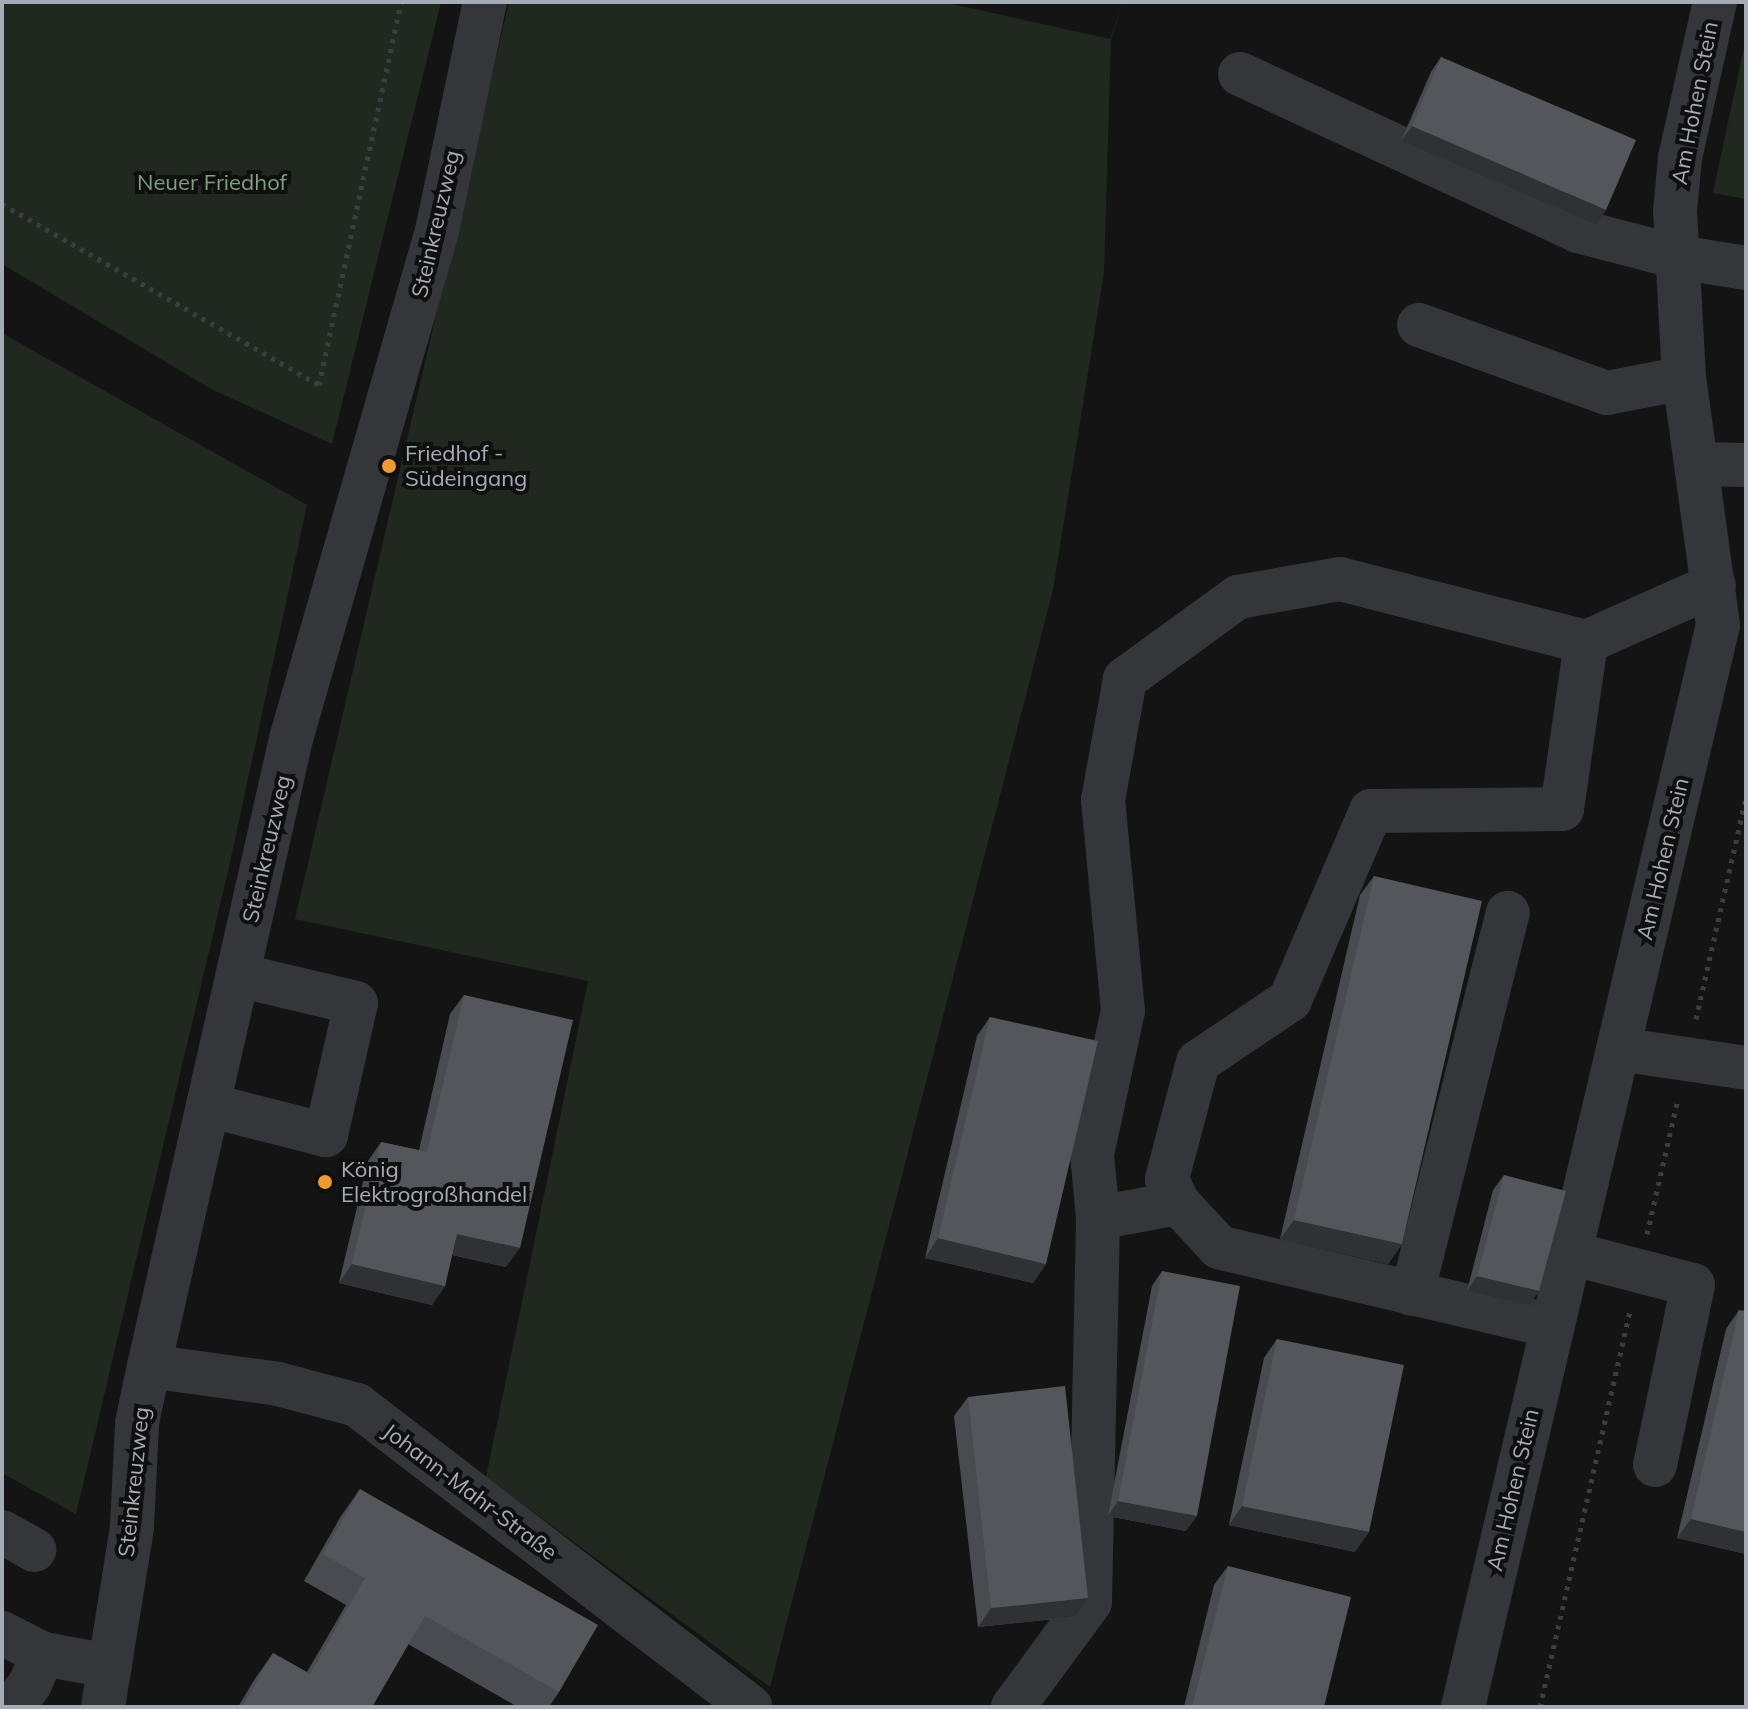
<!DOCTYPE html>
<meta charset="utf-8">
<style>
body{margin:0}
#map{position:relative;width:1748px;height:1709px;overflow:hidden;background:#141415;font-family:Mulish,sans-serif}
div>[style]{position:absolute}
.green>*{inset:0;background:#202820}
.path>*{height:5px;margin-top:-2.5px;transform-origin:0;background:repeating-linear-gradient(90deg,#3b3d41 0 4px,transparent 0 10px)}
.minor>*{height:44px;margin:-22px;padding:0 22px;transform-origin:22px;border-radius:22px;background:#35363a}
.wall>*{inset:0;background:#4a4b50}
.shaded-wall>*{inset:0;background:#303134}
.building>*{inset:0;background:#54565b}
.dots>*{width:22px;height:22px;translate:-50% -50%;box-sizing:border-box;border:4px solid #0f0f10;border-radius:50%}
span{translate:-50% -50%;white-space:nowrap;text-align:center;line-height:1.15;-webkit-text-stroke:8px #0f0f10;paint-order:stroke}
.street-label{font-size:22px;color:#a6acb5}
.park-label{font-size:22px;color:#7fa07d}
.poi-label{font-size:22px;color:#a6acb5}
.left{translate:0 -50%;text-align:left}
.frame{position:absolute;inset:0;border:4px solid #a6acb5;pointer-events:none}
</style>
<div id="map">
<div class="green">
<i style="clip-path:polygon(2px 2px,441px 2px,332px 444px,211px 389px,2px 264px)"></i>
<i style="clip-path:polygon(509px 2px,943px 2px,1110px 39px,1123px 2px,1111px 39px,1104px 273px,1053px 590px,770px 1687px,486px 1477px,588px 981px,295px 919px)"></i>
<i style="clip-path:polygon(1746px 38px,1746px 199px,1713px 193px)"></i>
<i style="clip-path:polygon(2px 333px,307px 505px,229px 867px,76px 1514px,2px 1473px)"></i>
</div>
<div class="path">
<i style="left:2px;top:204px;width:365px;rotate:29.7deg"></i>
<i style="left:319px;top:385px;width:392px;rotate:-77.9deg"></i>
<i style="left:1696px;top:1019px;width:227px;rotate:-77.3deg"></i>
<i style="left:1647px;top:1234px;width:139px;rotate:-77.1deg"></i>
<i style="left:1540px;top:1707px;width:407px;rotate:-77.2deg"></i>
</div>
<div class="minor">
<i style="left:1240px;top:74px;width:373px;rotate:24.9deg"></i>
<i style="left:1578px;top:231px;width:103px;rotate:14.6deg"></i>
<i style="left:1678px;top:257px;width:69px;rotate:9.2deg"></i>
<i style="left:1419px;top:325px;width:200px;rotate:19.9deg"></i>
<i style="left:1607px;top:393px;width:78px;rotate:-11deg"></i>
<i style="left:1698px;top:464px;width:48px;rotate:1.2deg"></i>
<i style="left:1618px;top:1049px;width:129px;rotate:8.4deg"></i>
<i style="left:208px;top:1105px;width:122px;rotate:14.3deg"></i>
<i style="left:326px;top:1135px;width:135px;rotate:-77.2deg"></i>
<i style="left:356px;top:1003px;width:121px;rotate:-166.7deg"></i>
<i style="left:1178px;top:1203px;width:81px;rotate:169.4deg"></i>
<i style="left:1098px;top:1218px;width:64px;rotate:-95.4deg"></i>
<i style="left:1092px;top:1154px;width:146px;rotate:-77.8deg"></i>
<i style="left:1123px;top:1011px;width:212px;rotate:-95.4deg"></i>
<i style="left:1103px;top:800px;width:123px;rotate:-79.7deg"></i>
<i style="left:1125px;top:679px;width:140px;rotate:-36deg"></i>
<i style="left:1238px;top:597px;width:104px;rotate:-10deg"></i>
<i style="left:1340px;top:579px;width:254px;rotate:14.4deg"></i>
<i style="left:1586px;top:642px;width:140px;rotate:-24deg"></i>
<i style="left:1570px;top:1253px;width:127px;rotate:14.6deg"></i>
<i style="left:1693px;top:1285px;width:184px;rotate:101.9deg"></i>
<i style="left:1412px;top:1294px;width:393px;rotate:-75.9deg"></i>
<i style="left:1552px;top:1326px;width:342px;rotate:-166.7deg"></i>
<i style="left:1219px;top:1247px;width:60px;rotate:-133deg"></i>
<i style="left:1178px;top:1203px;width:26px;rotate:-115deg"></i>
<i style="left:1167px;top:1179px;width:121px;rotate:-75.2deg"></i>
<i style="left:1198px;top:1062px;width:111px;rotate:-34deg"></i>
<i style="left:1290px;top:1000px;width:206px;rotate:-66.8deg"></i>
<i style="left:1371px;top:811px;width:191px;rotate:-0.6deg"></i>
<i style="left:1562px;top:809px;width:169px;rotate:-81.8deg"></i>
<i style="left:149px;top:1366px;width:130px;rotate:7.9deg"></i>
<i style="left:278px;top:1384px;width:82px;rotate:14.9deg"></i>
<i style="left:357px;top:1405px;width:496px;rotate:37.5deg"></i>
<i style="left:2px;top:1532px;width:37px;rotate:29deg"></i>
<i style="left:2px;top:1633px;width:46px;rotate:27.1deg"></i>
<i style="left:43px;top:1654px;width:68px;rotate:10.2deg"></i>
<i style="left:13px;top:1707px;width:29px;rotate:-54deg"></i>
<i style="left:30px;top:1684px;width:33px;rotate:-67deg"></i>
<i style="left:103px;top:1707px;width:182px;rotate:-80.8deg"></i>
<i style="left:132px;top:1527px;width:104px;rotate:-87.2deg"></i>
<i style="left:137px;top:1423px;width:58px;rotate:-78.1deg"></i>
<i style="left:149px;top:1366px;width:643px;rotate:-77.24deg"></i>
<i style="left:291px;top:739px;width:529px;rotate:-73.97deg"></i>
<i style="left:437px;top:231px;width:234px;rotate:-78.2deg"></i>
<i style="left:1013px;top:1707px;width:130px;rotate:-53.7deg"></i>
<i style="left:1090px;top:1602px;width:384px;rotate:-88.8deg"></i>
<i style="left:1463px;top:1707px;width:1112px;rotate:-76.74deg"></i>
<i style="left:1718px;top:625px;width:249px;rotate:-97.8deg"></i>
<i style="left:1684px;top:378px;width:167px;rotate:-93.1deg"></i>
<i style="left:1675px;top:211px;width:53px;rotate:-84.6deg"></i>
<i style="left:1680px;top:158px;width:160px;rotate:-77.4deg"></i>
</div>
<div class="wall">
<i style="clip-path:polygon(1441px 57px,1596px 225px,1401px 141px,1431px 72px)"></i>
<i style="clip-path:polygon(1374px 876px,1402px 1244px,1388px 1264px,1280px 1239px,1360px 895px)"></i>
<i style="clip-path:polygon(464px 995px,506px 1267px,452px 1255px,445px 1286px,432px 1305px,339px 1283px,368px 1161px,381px 1142px,419px 1150px,450px 1014px)"></i>
<i style="clip-path:polygon(990px 1017px,1046px 1264px,1033px 1283px,925px 1258px,977px 1036px)"></i>
<i style="clip-path:polygon(1504px 1175px,1529px 1306px,1467px 1291px,1493px 1190px)"></i>
<i style="clip-path:polygon(1162px 1271px,1186px 1531px,1108px 1516px,1152px 1286px)"></i>
<i style="clip-path:polygon(1739px 1310px,1746px 1554px,1677px 1538px,1726px 1329px)"></i>
<i style="clip-path:polygon(1277px 1339px,1355px 1552px,1229px 1525px,1264px 1358px)"></i>
<i style="clip-path:polygon(968px 1397px,1074px 1617px,978px 1627px,954px 1416px)"></i>
<i style="clip-path:polygon(360px 1489px,559px 1692px,549px 1707px,518px 1707px,408px 1644px,372px 1707px,238px 1707px,254px 1680px,273px 1653px,307px 1672px,346px 1605px,304px 1581px,341px 1516px)"></i>
<i style="clip-path:polygon(1228px 1566px,1324px 1707px,1184px 1707px,1214px 1585px)"></i>
</div>
<div class="shaded-wall">
<i style="clip-path:polygon(1412px 126px,1606px 210px,1596px 225px,1401px 141px)"></i>
<i style="clip-path:polygon(1294px 1220px,1402px 1244px,1388px 1264px,1280px 1239px)"></i>
<i style="clip-path:polygon(457px 1234px,520px 1248px,506px 1267px,444px 1253px)"></i>
<i style="clip-path:polygon(938px 1238px,1046px 1264px,1033px 1283px,925px 1258px)"></i>
<i style="clip-path:polygon(352px 1264px,445px 1286px,432px 1305px,339px 1283px)"></i>
<i style="clip-path:polygon(1477px 1276px,1539px 1291px,1529px 1306px,1467px 1291px)"></i>
<i style="clip-path:polygon(1118px 1501px,1197px 1516px,1186px 1531px,1108px 1516px)"></i>
<i style="clip-path:polygon(1242px 1506px,1369px 1532px,1355px 1552px,1229px 1525px)"></i>
<i style="clip-path:polygon(1691px 1519px,1746px 1532px,1746px 1554px,1677px 1538px)"></i>
<i style="clip-path:polygon(1088px 1598px,1074px 1617px,978px 1627px,991px 1608px)"></i>
</div>
<div class="building">
<i style="clip-path:polygon(1441px 57px,1636px 140px,1606px 210px,1412px 126px)"></i>
<i style="clip-path:polygon(1374px 876px,1482px 901px,1402px 1244px,1294px 1220px)"></i>
<i style="clip-path:polygon(464px 995px,573px 1020px,520px 1248px,457px 1234px,445px 1286px,352px 1264px,381px 1142px,427px 1152px)"></i>
<i style="clip-path:polygon(990px 1017px,1098px 1041px,1046px 1264px,938px 1238px)"></i>
<i style="clip-path:polygon(1504px 1175px,1566px 1191px,1539px 1291px,1477px 1276px)"></i>
<i style="clip-path:polygon(1162px 1271px,1240px 1286px,1197px 1516px,1118px 1501px)"></i>
<i style="clip-path:polygon(1739px 1310px,1746px 1311px,1746px 1532px,1691px 1519px)"></i>
<i style="clip-path:polygon(1277px 1339px,1404px 1365px,1369px 1532px,1242px 1506px)"></i>
<i style="clip-path:polygon(1065px 1386px,1088px 1598px,991px 1608px,968px 1397px)"></i>
<i style="clip-path:polygon(360px 1489px,598px 1625px,559px 1692px,425px 1616px,372px 1707px,242px 1707px,273px 1653px,310px 1674px,365px 1578px,323px 1554px)"></i>
<i style="clip-path:polygon(1228px 1566px,1351px 1597px,1324px 1707px,1192px 1707px)"></i>
</div>
<div class="dots">
<i style="left:389px;top:466px;background:#eb9a36"></i>
<i style="left:325px;top:1182px;background:#eb9a36"></i>
</div>
<div class="street-label">
<span style="left:1695px;top:103px;rotate:-79deg">Am Hohen Stein</span>
<span style="left:436px;top:224px;rotate:-77deg">Steinkreuzweg</span>
<span style="left:267px;top:849px;rotate:-77deg">Steinkreuzweg</span>
<span style="left:1663px;top:859px;rotate:-77deg">Am Hohen Stein</span>
<span style="left:134px;top:1482px;rotate:-84deg">Steinkreuzweg</span>
<span style="left:1513px;top:1490px;rotate:-77deg">Am Hohen Stein</span>
<span style="left:470px;top:1492px;rotate:37deg">Johann-Mahr-Straße</span>
</div>
<div class="park-label">
<span style="left:212px;top:183px">Neuer Friedhof</span>
</div>
<div class="poi-label">
<span class="left" style="left:405px;top:466px">Friedhof -<br>Südeingang</span>
<span class="left" style="left:341px;top:1182px">König<br>Elektrogroßhandel</span>
</div>
<div class="frame"></div>
</div>
